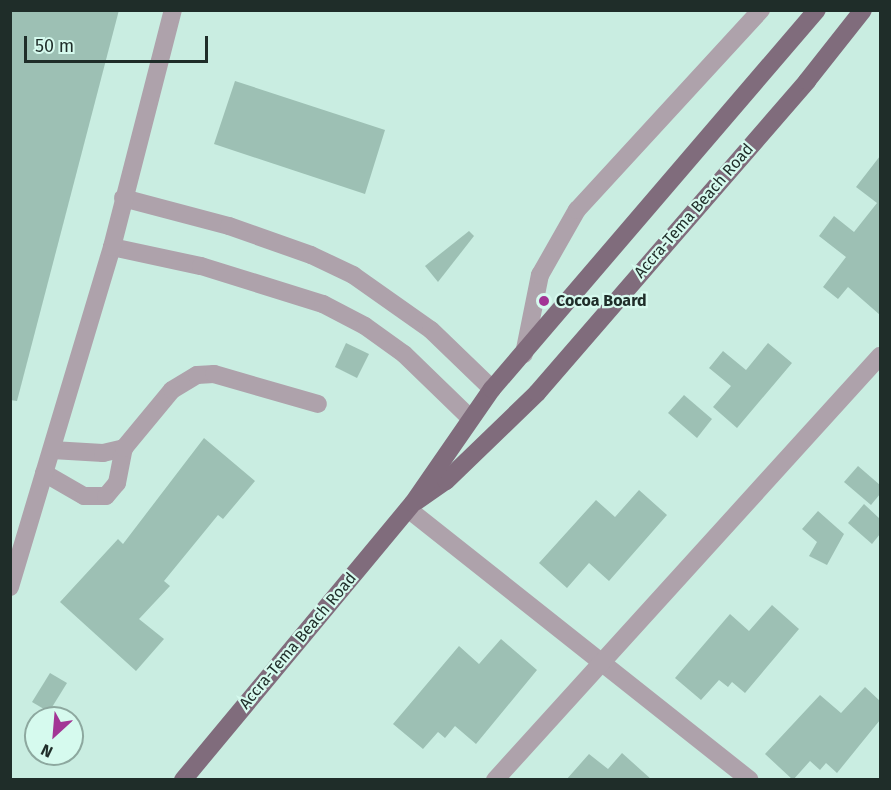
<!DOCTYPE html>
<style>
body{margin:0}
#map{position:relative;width:891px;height:790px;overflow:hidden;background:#c9ede1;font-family:"Fira Sans",sans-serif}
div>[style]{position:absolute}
.building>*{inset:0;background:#9dc0b4}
.minor>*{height:18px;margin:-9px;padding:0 9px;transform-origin:9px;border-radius:9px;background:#aea2ab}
.major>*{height:18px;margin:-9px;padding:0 9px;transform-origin:9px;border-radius:9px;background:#806c7c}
.dots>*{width:16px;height:16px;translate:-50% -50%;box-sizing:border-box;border:3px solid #d6faee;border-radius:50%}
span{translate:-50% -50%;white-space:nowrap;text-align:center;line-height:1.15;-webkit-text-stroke:4.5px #d6faee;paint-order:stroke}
.street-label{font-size:16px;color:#1f2d29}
.poi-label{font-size:16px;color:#1f2d29;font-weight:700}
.left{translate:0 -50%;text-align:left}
.frame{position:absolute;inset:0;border:12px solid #1f2d29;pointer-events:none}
.north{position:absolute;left:24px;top:706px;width:60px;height:60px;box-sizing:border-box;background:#d6faee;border:2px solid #8da89f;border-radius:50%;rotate:206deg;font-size:16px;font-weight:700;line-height:24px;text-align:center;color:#1f2d29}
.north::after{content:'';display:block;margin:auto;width:21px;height:27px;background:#a23595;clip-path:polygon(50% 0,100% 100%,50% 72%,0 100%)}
.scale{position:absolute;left:24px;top:36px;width:184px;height:27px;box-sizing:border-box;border:3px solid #1f2d29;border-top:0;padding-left:8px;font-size:18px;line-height:21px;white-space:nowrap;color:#1f2d29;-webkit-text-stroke:4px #d6faee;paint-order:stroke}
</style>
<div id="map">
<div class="building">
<i style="clip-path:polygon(10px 10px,119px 10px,17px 401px,10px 400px)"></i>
<i style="clip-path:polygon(235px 81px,385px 130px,365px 194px,214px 144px)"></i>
<i style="clip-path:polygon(880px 156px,880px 315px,848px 287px,838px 299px,823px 287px,846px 257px,819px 236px,834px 216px,854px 232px,877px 203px,856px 187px)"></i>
<i style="clip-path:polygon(469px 231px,474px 236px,438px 282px,425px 266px)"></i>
<i style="clip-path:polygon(346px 343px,369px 354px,357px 378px,335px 367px)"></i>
<i style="clip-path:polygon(768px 343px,792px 363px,737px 428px,713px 407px,731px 386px,709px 368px,723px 351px,746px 370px)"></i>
<i style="clip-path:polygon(684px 395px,712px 419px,697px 438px,668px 413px)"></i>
<i style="clip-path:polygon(204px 438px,255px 481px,223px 519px,218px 515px,164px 581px,170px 586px,139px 619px,164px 639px,136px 671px,60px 602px,118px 539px,123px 544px)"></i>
<i style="clip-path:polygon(858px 466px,880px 485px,880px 494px,871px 505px,844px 482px)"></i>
<i style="clip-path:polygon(639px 490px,667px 515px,609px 581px,589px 563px,567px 588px,539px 563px,596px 500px,615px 517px)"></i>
<i style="clip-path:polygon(864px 504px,880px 519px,880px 534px,872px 544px,848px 523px)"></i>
<i style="clip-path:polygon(818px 511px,844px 534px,827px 565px,809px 556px,817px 542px,802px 529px)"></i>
<i style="clip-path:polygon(772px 605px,799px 629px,745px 693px,732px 682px,728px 687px,719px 680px,701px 700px,675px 678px,730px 614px,749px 631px)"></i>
<i style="clip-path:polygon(501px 639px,537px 670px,476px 744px,455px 726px,445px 738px,438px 732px,423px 749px,393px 724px,459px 646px,479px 664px)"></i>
<i style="clip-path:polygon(50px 673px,67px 683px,49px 712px,32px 702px)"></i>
<i style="clip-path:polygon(865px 687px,880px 701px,880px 720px,837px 773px,826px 763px,820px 770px,810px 761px,793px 780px,765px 754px,820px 695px,841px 713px)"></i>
<i style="clip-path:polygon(622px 753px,652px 780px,566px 780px,589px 754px,608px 769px)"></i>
</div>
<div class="minor">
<i style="left:123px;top:198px;width:110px;rotate:14.8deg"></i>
<i style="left:229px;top:226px;width:87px;rotate:19.5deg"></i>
<i style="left:311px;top:255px;width:47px;rotate:25.5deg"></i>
<i style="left:353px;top:275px;width:95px;rotate:35.2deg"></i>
<i style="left:431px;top:330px;width:85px;rotate:44deg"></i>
<i style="left:112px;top:247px;width:91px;rotate:12.1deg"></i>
<i style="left:201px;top:266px;width:128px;rotate:17.3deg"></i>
<i style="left:323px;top:304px;width:47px;rotate:27.6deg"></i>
<i style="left:365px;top:326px;width:48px;rotate:35.7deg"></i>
<i style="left:404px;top:354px;width:92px;rotate:44.1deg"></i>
<i style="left:524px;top:354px;width:81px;rotate:-78.6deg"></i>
<i style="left:540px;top:275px;width:75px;rotate:-60.4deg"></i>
<i style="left:577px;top:210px;width:272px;rotate:-47.4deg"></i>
<i style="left:52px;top:450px;width:51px;rotate:3.4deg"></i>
<i style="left:103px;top:453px;width:22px;rotate:-13deg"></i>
<i style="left:44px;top:473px;width:46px;rotate:29.9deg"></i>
<i style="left:84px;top:496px;width:22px"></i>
<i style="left:106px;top:496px;width:17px;rotate:-50deg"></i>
<i style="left:117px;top:483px;width:36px;rotate:-79deg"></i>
<i style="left:124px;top:448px;width:75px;rotate:-50.4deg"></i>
<i style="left:172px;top:390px;width:29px;rotate:-31deg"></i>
<i style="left:197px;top:375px;width:17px;rotate:-3deg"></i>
<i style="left:214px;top:374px;width:108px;rotate:16.1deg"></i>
<i style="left:408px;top:509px;width:436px;rotate:38.4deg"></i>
<i style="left:10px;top:587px;width:355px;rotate:-73.3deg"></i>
<i style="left:112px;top:247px;width:245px;rotate:-75.6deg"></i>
<i style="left:495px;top:780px;width:573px;rotate:-47.76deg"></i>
</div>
<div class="major">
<i style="left:417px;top:501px;width:35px;rotate:-35deg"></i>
<i style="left:446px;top:481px;width:127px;rotate:-44deg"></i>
<i style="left:537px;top:393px;width:413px;rotate:-49.1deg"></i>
<i style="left:807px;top:81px;width:90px;rotate:-51.7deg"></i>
<i style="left:183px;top:780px;width:360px;rotate:-50.3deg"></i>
<i style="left:413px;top:503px;width:139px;rotate:-55.3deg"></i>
<i style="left:492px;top:389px;width:499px;rotate:-49.4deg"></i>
</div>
<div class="dots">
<i style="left:544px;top:301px;background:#a23595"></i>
</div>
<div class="street-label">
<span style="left:694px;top:211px;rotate:-49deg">Accra-Tema Beach Road</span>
<span style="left:298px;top:641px;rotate:-50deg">Accra-Tema Beach Road</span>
</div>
<div class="poi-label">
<span class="left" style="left:556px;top:301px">Cocoa Board</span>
</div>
<div class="frame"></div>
<div class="north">N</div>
<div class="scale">50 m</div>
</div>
